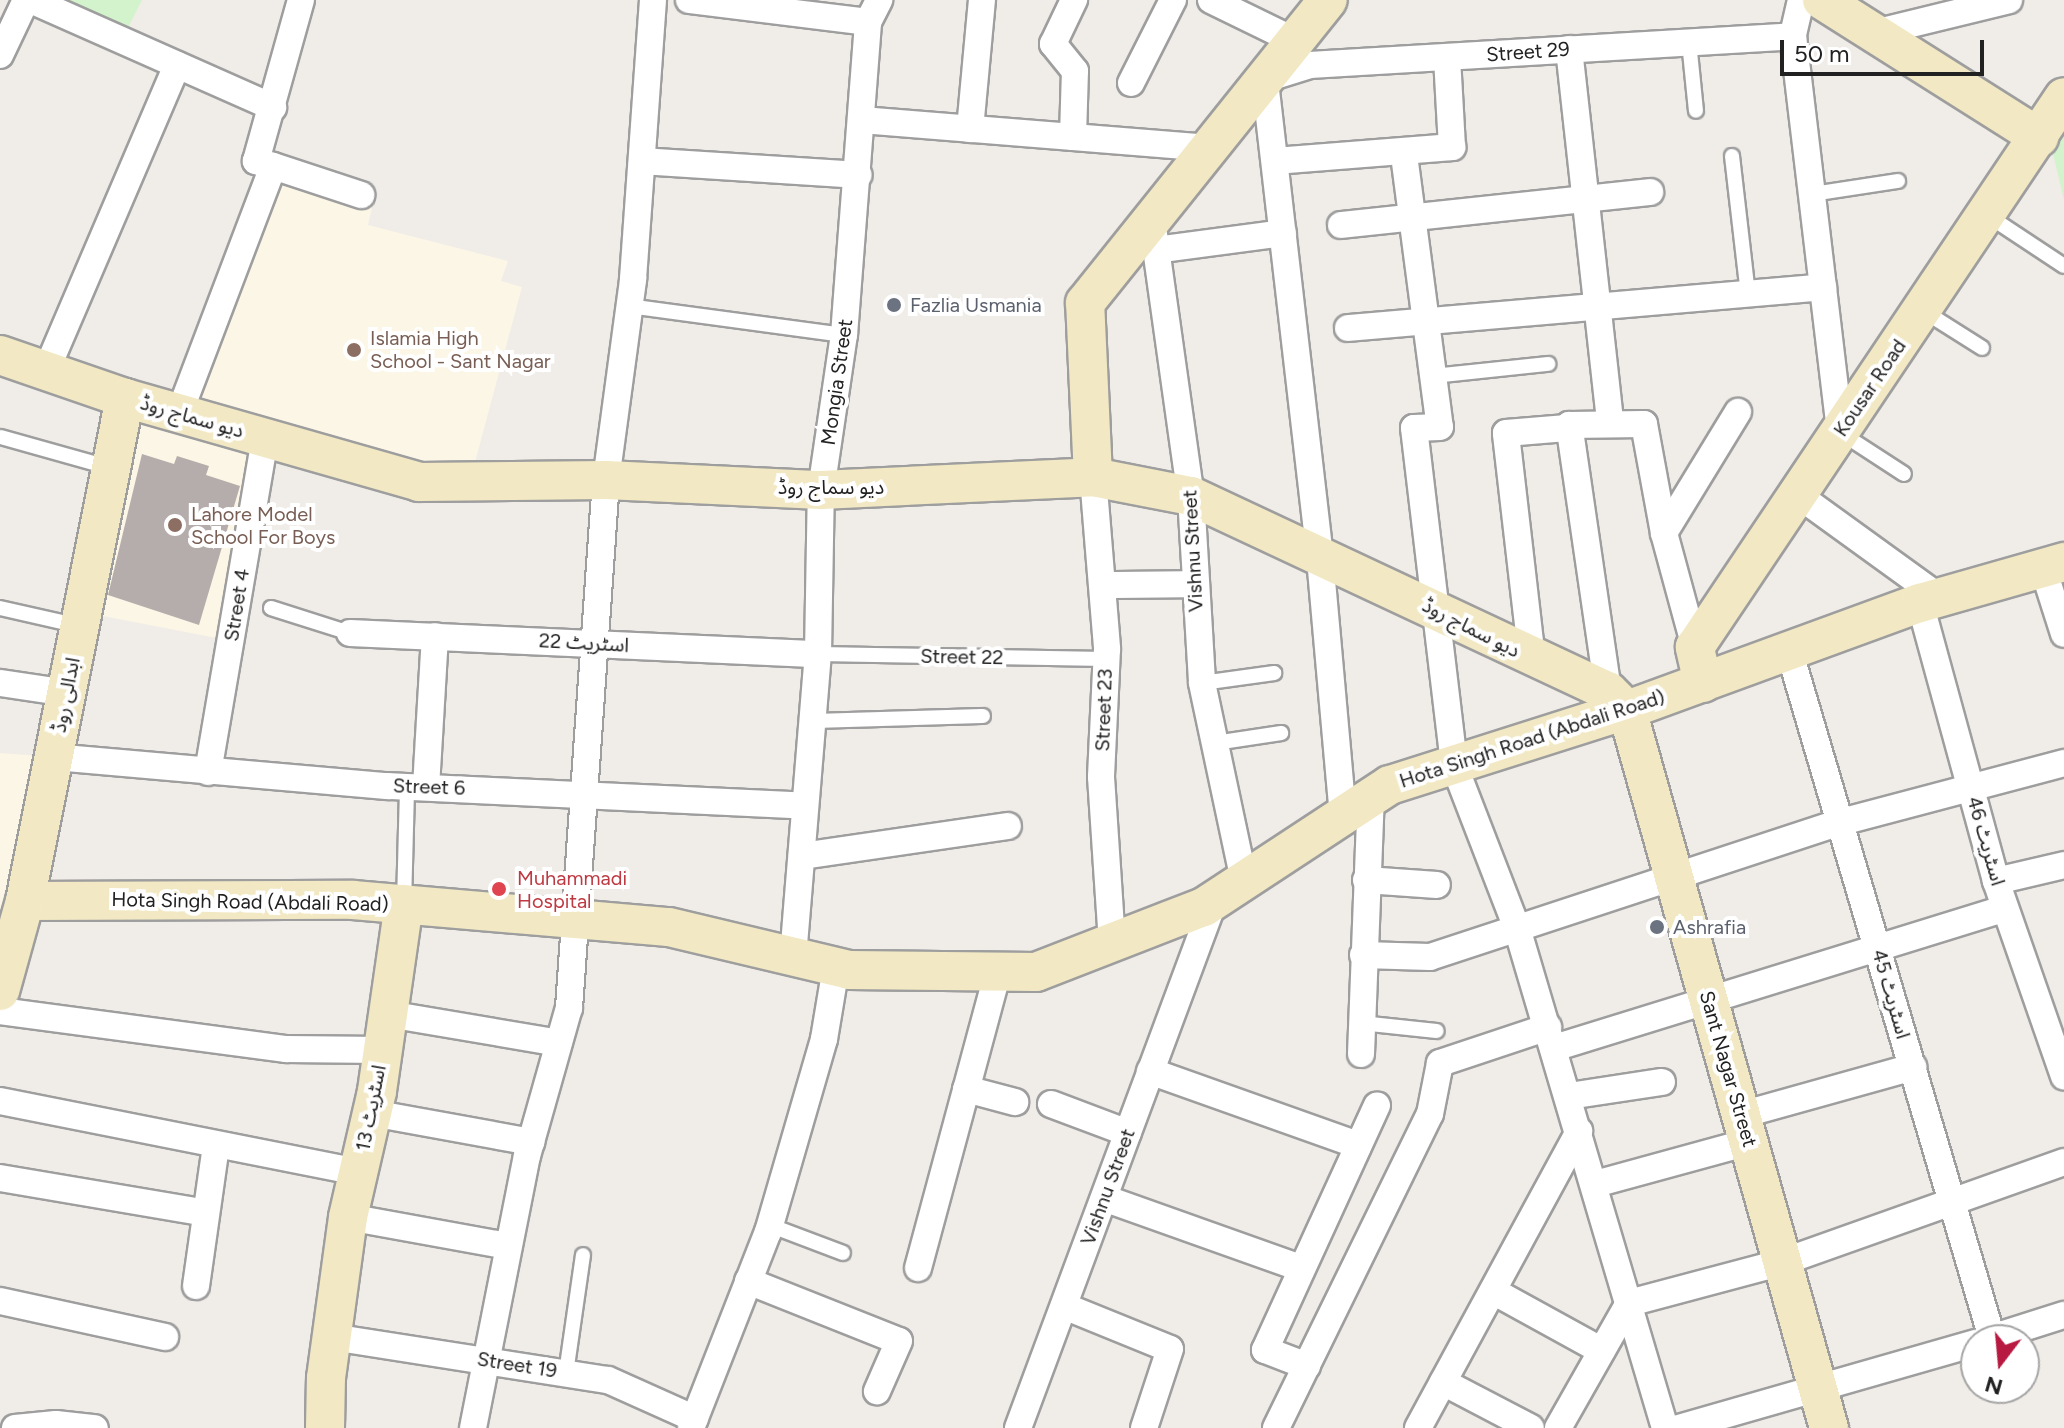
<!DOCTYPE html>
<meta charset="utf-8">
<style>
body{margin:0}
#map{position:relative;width:2064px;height:1428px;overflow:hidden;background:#f0ece8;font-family:Figtree,"Noto Sans Arabic",sans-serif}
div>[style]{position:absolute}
.education>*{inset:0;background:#fcf6e6}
.park>*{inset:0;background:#d3f3cc}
.building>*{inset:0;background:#b5adab}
.roads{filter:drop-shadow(2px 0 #9e9e9e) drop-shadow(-2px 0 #9e9e9e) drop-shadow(0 2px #9e9e9e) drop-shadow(0 -2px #9e9e9e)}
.lane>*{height:14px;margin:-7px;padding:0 7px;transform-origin:7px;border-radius:7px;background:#fff}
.street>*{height:26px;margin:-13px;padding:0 13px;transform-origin:13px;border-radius:13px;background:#fff}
.secondary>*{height:38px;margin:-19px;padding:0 19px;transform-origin:19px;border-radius:19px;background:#f2e9c4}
.dots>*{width:22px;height:22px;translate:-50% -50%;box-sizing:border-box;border:4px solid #fff;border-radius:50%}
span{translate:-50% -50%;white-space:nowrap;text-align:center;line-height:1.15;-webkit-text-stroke:8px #fff;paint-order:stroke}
.street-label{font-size:20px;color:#212121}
.worship-label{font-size:20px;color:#5b616d}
.left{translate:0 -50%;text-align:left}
.education-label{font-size:20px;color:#785e54}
.health-label{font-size:20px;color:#be3a42}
.north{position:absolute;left:1960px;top:1324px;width:80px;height:80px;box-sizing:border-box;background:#fff;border:2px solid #a6a6a6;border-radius:50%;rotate:196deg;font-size:22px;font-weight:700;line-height:32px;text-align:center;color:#212121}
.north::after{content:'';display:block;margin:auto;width:28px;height:36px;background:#b81941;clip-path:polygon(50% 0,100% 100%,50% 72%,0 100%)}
.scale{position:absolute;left:1780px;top:40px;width:204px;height:36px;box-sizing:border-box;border:4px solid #212121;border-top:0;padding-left:10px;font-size:24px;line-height:28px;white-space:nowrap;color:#212121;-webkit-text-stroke:6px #fff;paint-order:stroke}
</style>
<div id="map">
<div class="education">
<i style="clip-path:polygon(270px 173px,373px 204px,368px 225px,508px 261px,501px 281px,522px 287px,470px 481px,265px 438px,232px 641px,82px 612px,125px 398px,179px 413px)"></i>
<i style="clip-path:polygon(0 753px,54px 757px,0 991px)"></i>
</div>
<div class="park">
<i style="clip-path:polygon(32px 0,142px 0,122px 40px)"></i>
<i style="clip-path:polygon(2064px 97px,2064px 200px,2046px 125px)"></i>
</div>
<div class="building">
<i style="clip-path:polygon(142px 454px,174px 464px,177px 456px,209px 466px,206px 475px,240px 486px,199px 625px,108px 595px)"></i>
</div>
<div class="roads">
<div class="lane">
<i style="left:1689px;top:42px;width:69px;rotate:84.2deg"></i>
<i style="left:1732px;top:156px;width:139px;rotate:83.4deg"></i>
<i style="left:1812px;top:194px;width:87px;rotate:-8.6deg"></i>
<i style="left:1987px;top:215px;width:92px;rotate:33.5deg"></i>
<i style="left:629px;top:306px;width:217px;rotate:7.7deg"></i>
<i style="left:1922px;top:310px;width:71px;rotate:32.3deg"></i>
<i style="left:1433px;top:376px;width:116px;rotate:-6deg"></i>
<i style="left:1841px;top:433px;width:75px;rotate:33.1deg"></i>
<i style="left:1px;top:437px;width:114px;rotate:15.7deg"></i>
<i style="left:0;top:608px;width:81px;rotate:12.8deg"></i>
<i style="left:271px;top:608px;width:83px;rotate:17.6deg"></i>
<i style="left:818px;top:654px;width:288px;rotate:1deg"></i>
<i style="left:1202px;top:683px;width:73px;rotate:-7.9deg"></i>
<i style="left:813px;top:721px;width:170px;rotate:-1.7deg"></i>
<i style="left:1215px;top:743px;width:67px;rotate:-8.6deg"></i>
<i style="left:404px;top:904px;width:117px;rotate:-88.5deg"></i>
<i style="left:1361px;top:1023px;width:76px;rotate:6deg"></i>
<i style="left:769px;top:1225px;width:79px;rotate:20.7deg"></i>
<i style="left:566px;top:1373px;width:119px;rotate:-81.8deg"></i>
</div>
<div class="street">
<i style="left:31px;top:0;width:265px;rotate:23.9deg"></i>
<i style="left:689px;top:0;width:180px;rotate:7deg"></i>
<i style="left:1211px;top:0;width:93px;rotate:26deg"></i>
<i style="left:1801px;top:0;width:37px;rotate:103deg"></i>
<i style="left:1793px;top:36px;width:399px;rotate:83.2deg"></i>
<i style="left:1874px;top:33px;width:139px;rotate:-13.7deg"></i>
<i style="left:1569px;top:49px;width:375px;rotate:83.7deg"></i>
<i style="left:0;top:55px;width:61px;rotate:-64.7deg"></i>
<i style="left:1131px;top:83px;width:93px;rotate:-63.2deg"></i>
<i style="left:862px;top:120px;width:348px;rotate:4.6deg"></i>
<i style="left:970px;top:129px;width:130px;rotate:-84.7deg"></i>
<i style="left:1073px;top:137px;width:66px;rotate:-88.3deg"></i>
<i style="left:1075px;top:71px;width:35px;rotate:-129deg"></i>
<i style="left:1053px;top:44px;width:49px;rotate:-64.5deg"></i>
<i style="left:1404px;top:155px;width:274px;rotate:82.5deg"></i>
<i style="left:1440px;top:427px;width:26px;rotate:178deg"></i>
<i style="left:1414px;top:428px;width:339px;rotate:83.2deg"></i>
<i style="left:1454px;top:765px;width:175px;rotate:68.9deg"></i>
<i style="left:1517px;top:928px;width:521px;rotate:73.51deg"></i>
<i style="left:642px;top:161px;width:217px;rotate:3.7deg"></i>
<i style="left:1275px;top:161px;width:178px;rotate:-4.5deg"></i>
<i style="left:1452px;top:147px;width:90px;rotate:-93.2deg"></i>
<i style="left:273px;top:166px;width:18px;rotate:-164deg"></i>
<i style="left:256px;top:161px;width:167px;rotate:-74.4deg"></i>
<i style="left:1152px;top:220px;width:279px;rotate:82deg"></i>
<i style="left:1191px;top:496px;width:187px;rotate:86.6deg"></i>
<i style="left:1202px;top:683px;width:202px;rotate:78deg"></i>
<i style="left:1341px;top:225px;width:311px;rotate:-6.1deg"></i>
<i style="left:1156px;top:250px;width:128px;rotate:-7.6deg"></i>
<i style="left:1348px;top:328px;width:477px;rotate:-4.9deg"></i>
<i style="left:46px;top:371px;width:333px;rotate:-66.8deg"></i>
<i style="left:179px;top:414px;width:265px;rotate:-69.2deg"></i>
<i style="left:273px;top:166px;width:93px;rotate:18.2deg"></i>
<i style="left:1093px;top:477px;width:173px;rotate:85.3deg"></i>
<i style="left:1107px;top:649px;width:128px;rotate:92.7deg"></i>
<i style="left:1101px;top:777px;width:166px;rotate:86.2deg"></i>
<i style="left:1798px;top:495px;width:174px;rotate:35.9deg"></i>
<i style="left:1664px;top:533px;width:142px;rotate:-58.6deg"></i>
<i style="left:2043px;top:568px;width:69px;rotate:72.3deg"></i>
<i style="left:1104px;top:585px;width:91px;rotate:-0.6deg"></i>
<i style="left:1920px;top:603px;width:288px;rotate:74.7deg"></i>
<i style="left:1996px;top:881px;width:207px;rotate:70.8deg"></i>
<i style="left:350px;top:633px;width:468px;rotate:2.6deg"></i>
<i style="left:1789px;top:650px;width:717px;rotate:73.56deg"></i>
<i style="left:1532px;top:659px;width:227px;rotate:-96.6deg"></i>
<i style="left:1506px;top:433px;width:61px;rotate:-4.7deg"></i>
<i style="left:0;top:683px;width:68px;rotate:8.5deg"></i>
<i style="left:1608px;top:691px;width:269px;rotate:-98.3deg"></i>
<i style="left:1569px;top:425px;width:75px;rotate:-0.8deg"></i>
<i style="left:1644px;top:424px;width:111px;rotate:79.6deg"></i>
<i style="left:1664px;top:533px;width:118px;rotate:74.8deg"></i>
<i style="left:54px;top:757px;width:335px;rotate:5deg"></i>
<i style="left:388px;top:786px;width:417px;rotate:2.7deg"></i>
<i style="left:208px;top:772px;width:339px;rotate:-80.3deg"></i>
<i style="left:426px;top:787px;width:151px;rotate:-86.6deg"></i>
<i style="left:1343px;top:816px;width:260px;rotate:-95.1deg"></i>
<i style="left:1320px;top:557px;width:481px;rotate:-96.6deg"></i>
<i style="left:1265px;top:79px;width:47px;rotate:-17.3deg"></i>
<i style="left:1310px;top:65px;width:484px;rotate:-3.4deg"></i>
<i style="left:802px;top:856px;width:208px;rotate:-8.3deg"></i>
<i style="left:1366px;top:880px;width:71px;rotate:4deg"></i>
<i style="left:1996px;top:881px;width:70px;rotate:-13.2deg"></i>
<i style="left:1363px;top:955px;width:67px;rotate:1.7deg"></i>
<i style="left:1430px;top:957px;width:433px;rotate:-18.2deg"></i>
<i style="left:1841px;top:822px;width:231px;rotate:-14.8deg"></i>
<i style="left:793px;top:957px;width:304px;rotate:-85.3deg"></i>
<i style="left:818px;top:654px;width:164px;rotate:-89deg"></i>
<i style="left:821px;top:490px;width:157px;rotate:-81.6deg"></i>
<i style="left:844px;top:335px;width:314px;rotate:-85.6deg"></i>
<i style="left:868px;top:22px;width:25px;rotate:-63deg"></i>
<i style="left:0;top:1011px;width:289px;rotate:7.6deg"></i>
<i style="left:286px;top:1049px;width:97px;rotate:0.6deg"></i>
<i style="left:388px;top:1014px;width:173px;rotate:9.6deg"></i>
<i style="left:1554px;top:1048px;width:472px;rotate:-17.2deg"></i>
<i style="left:1361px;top:1054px;width:256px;rotate:-87.8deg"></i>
<i style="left:1150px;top:1071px;width:221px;rotate:19.6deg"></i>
<i style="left:966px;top:1089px;width:51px;rotate:14.9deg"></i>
<i style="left:1569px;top:1096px;width:94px;rotate:-8.6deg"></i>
<i style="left:0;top:1101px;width:365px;rotate:11.2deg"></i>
<i style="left:1051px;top:1104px;width:82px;rotate:20.6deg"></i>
<i style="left:372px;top:1113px;width:162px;rotate:10.3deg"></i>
<i style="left:1741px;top:1115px;width:179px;rotate:-15.6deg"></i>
<i style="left:0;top:1178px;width:209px;rotate:9.6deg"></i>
<i style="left:1595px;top:1184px;width:160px;rotate:-15.3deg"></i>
<i style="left:1104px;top:1198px;width:209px;rotate:19.6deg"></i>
<i style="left:348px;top:1217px;width:163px;rotate:10.3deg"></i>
<i style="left:918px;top:1268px;width:307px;rotate:-74.9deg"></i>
<i style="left:748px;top:1281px;width:162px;rotate:21.7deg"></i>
<i style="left:899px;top:1341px;width:55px;rotate:113.7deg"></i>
<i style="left:196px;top:1286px;width:142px;rotate:-81.9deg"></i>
<i style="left:1493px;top:1291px;width:124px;rotate:28.8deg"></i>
<i style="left:0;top:1301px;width:169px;rotate:12.3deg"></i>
<i style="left:1064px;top:1306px;width:114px;rotate:22.1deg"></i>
<i style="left:1170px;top:1349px;width:83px;rotate:108.2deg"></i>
<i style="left:332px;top:1337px;width:279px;rotate:8.9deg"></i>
<i style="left:608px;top:1380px;width:95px;rotate:24.1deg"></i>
<i style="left:1985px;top:1340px;width:83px;rotate:-17.6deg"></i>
<i style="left:1307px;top:1366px;width:45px;rotate:-159.1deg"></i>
<i style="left:1265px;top:1350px;width:269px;rotate:-65.4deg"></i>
<i style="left:1443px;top:1382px;width:99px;rotate:27.6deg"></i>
<i style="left:15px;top:1428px;width:41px;rotate:-5.6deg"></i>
<i style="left:56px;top:1424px;width:39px;rotate:6deg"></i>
<i style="left:473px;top:1428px;width:277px;rotate:-78.8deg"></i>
<i style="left:527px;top:1156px;width:154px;rotate:-74.2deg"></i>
<i style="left:569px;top:1008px;width:529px;rotate:-85.99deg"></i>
<i style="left:606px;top:480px;width:203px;rotate:-82.3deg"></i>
<i style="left:633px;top:279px;width:280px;rotate:-85.9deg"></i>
<i style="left:691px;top:1428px;width:211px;rotate:-68.6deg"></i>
<i style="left:768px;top:1232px;width:201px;rotate:-73.8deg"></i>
<i style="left:824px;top:1039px;width:73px;rotate:-80.5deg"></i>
<i style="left:1018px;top:1428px;width:562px;rotate:-69.6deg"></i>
<i style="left:1276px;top:1428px;width:350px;rotate:-63.9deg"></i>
<i style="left:1430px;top:1114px;width:52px;rotate:-78.9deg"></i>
<i style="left:1440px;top:1063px;width:114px;rotate:-18.4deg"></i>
<i style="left:1418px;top:1428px;width:338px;rotate:-61.5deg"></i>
<i style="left:1558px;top:1428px;width:144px;rotate:-60.4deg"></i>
<i style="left:1629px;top:1303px;width:159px;rotate:-14.9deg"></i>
<i style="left:1783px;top:1262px;width:298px;rotate:-19.6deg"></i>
<i style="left:1679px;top:1428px;width:309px;rotate:-16deg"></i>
</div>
<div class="secondary">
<i style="left:1822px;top:0;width:257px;rotate:32.3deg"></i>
<i style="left:0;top:355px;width:132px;rotate:19deg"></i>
<i style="left:125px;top:398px;width:306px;rotate:15.9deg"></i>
<i style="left:419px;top:482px;width:187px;rotate:-0.6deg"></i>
<i style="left:606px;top:480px;width:215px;rotate:2.7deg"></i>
<i style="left:821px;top:490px;width:272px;rotate:-2.7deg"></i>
<i style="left:1093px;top:477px;width:100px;rotate:11deg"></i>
<i style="left:1191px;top:496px;width:460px;rotate:25.1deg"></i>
<i style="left:1608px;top:691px;width:27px;rotate:45deg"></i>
<i style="left:1627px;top:710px;width:746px;rotate:74.29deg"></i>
<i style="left:1093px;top:477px;width:174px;rotate:-92.6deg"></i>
<i style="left:1085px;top:303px;width:388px;rotate:-51.3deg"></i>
<i style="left:1703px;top:683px;width:37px;rotate:-103deg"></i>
<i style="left:1695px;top:647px;width:662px;rotate:-56.14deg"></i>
<i style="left:25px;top:901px;width:328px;rotate:-0.2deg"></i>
<i style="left:353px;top:900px;width:317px;rotate:4.9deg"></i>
<i style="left:669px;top:927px;width:185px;rotate:13.4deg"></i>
<i style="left:849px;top:970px;width:187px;rotate:0.6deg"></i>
<i style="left:1036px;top:972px;width:180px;rotate:-21.2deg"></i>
<i style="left:1204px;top:907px;width:222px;rotate:-33.3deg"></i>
<i style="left:1390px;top:785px;width:249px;rotate:-17.6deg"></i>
<i style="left:1627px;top:710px;width:312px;rotate:-20.1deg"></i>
<i style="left:1920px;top:603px;width:150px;rotate:-15.9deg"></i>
<i style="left:0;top:991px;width:93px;rotate:-74.5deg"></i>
<i style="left:25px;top:901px;width:513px;rotate:-78.76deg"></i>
<i style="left:325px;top:1428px;width:50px;rotate:-88.9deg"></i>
<i style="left:326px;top:1378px;width:162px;rotate:-82.2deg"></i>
<i style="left:348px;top:1217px;width:129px;rotate:-77deg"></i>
<i style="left:377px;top:1091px;width:189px;rotate:-81.8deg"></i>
</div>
</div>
<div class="dots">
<i style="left:894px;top:305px;background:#6b7280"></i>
<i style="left:354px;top:350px;background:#8d6e63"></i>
<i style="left:175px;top:525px;background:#8d6e63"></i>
<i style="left:499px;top:889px;background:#e0444e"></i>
<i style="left:1657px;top:927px;background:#6b7280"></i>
</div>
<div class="street-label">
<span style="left:1528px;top:52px;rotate:-4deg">Street 29</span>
<span style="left:837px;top:382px;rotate:-82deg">Mongia Street</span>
<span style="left:1870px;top:388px;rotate:-56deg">Kousar Road</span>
<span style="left:192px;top:417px;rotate:16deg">دیو سماج روڈ</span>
<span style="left:831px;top:487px">دیو سماج روڈ</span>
<span style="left:1193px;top:551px;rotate:-93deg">Vishnu Street</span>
<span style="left:237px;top:605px;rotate:-81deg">Street 4</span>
<span style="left:1471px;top:628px;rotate:27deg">دیو سماج روڈ</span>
<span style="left:584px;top:643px;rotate:3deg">اسٹریٹ 22</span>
<span style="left:962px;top:657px;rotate:1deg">Street 22</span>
<span style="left:66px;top:695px;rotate:-79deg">ابدالی روڈ</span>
<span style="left:1104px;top:710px;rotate:-88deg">Street 23</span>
<span style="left:1532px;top:739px;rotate:-18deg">Hota Singh Road (Abdali Road)</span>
<span style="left:429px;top:787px;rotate:2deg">Street 6</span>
<span style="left:1986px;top:841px;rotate:74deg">اسٹریٹ 46</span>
<span style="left:250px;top:902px;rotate:1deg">Hota Singh Road (Abdali Road)</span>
<span style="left:1891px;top:994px;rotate:74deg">اسٹریٹ 45</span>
<span style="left:1728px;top:1069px;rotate:74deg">Sant Nagar Street</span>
<span style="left:371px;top:1108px;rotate:-79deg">اسٹریٹ 13</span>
<span style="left:1108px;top:1187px;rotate:-70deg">Vishnu Street</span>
<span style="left:517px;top:1365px;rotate:9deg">Street 19</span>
</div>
<div class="worship-label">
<span class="left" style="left:910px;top:305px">Fazlia Usmania</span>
<span class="left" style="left:1673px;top:927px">Ashrafia</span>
</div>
<div class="education-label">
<span class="left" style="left:370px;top:350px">Islamia High<br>School - Sant Nagar</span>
<span class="left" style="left:191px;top:526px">Lahore Model<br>School For Boys</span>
</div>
<div class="health-label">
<span class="left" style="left:517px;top:890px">Muhammadi<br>Hospital</span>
</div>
<div class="north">N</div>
<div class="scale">50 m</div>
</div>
